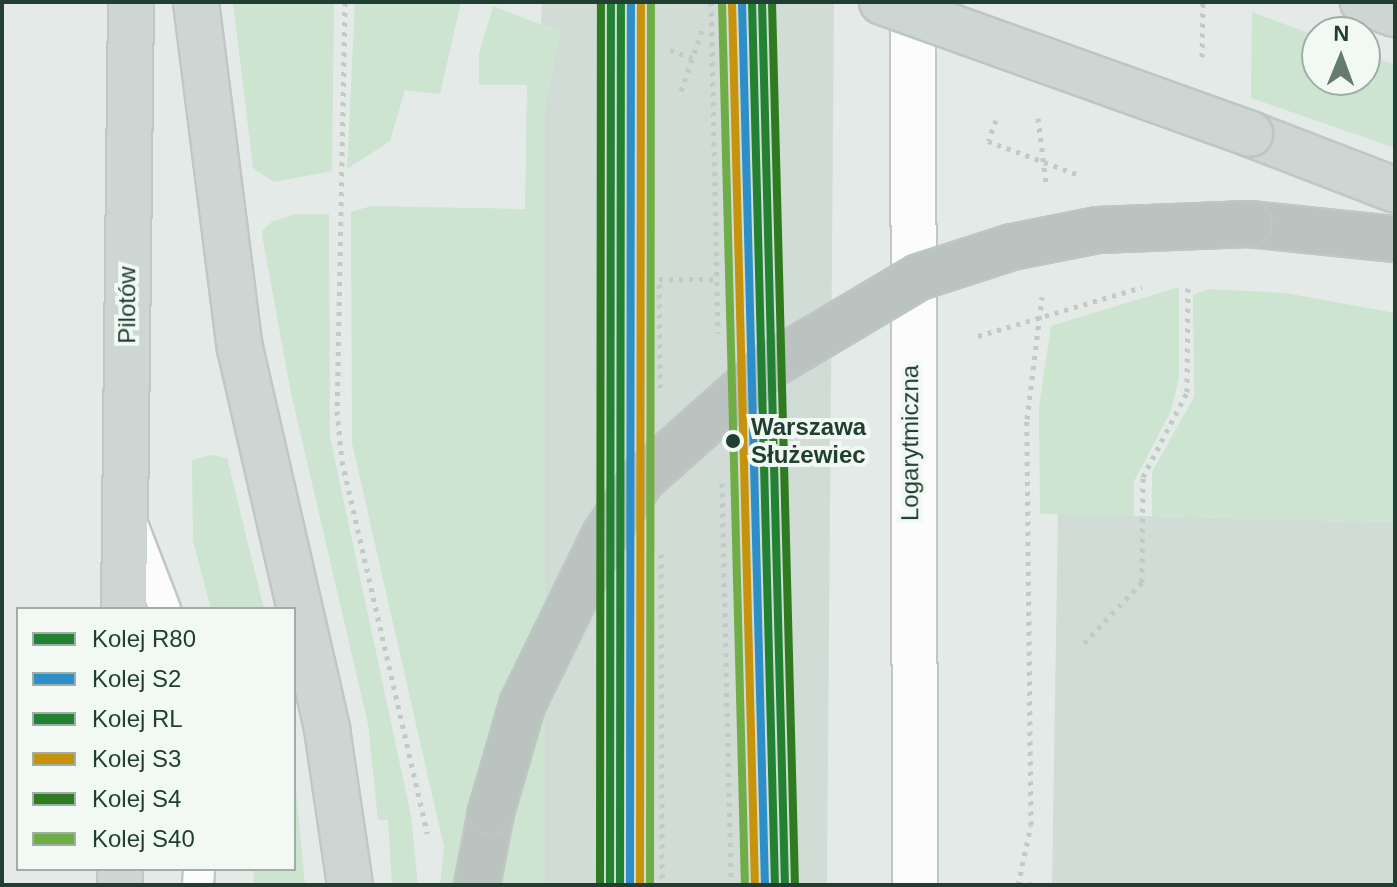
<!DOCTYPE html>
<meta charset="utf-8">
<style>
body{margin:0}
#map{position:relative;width:1397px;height:887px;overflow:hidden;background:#e4eae7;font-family:Arial,sans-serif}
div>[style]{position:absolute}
.built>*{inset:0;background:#d1dcd6}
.green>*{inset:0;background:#cce4d0}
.path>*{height:5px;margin-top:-2.5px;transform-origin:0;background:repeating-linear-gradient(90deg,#c1cac5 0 4px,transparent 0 10px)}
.roads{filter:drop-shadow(2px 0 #c1c7c4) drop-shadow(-2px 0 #c1c7c4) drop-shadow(0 2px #c1c7c4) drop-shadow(0 -2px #c1c7c4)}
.service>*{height:30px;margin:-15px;padding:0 15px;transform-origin:15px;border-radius:15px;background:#fbfcfb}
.minor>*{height:44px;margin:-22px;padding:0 22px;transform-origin:22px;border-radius:22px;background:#fbfcfb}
.primary>*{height:44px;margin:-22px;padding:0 22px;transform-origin:22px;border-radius:22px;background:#cdd6d3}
.motorway>*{height:44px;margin:-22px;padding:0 22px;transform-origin:22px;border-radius:22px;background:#bac3c0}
.bridges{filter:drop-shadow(2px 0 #bcc6c2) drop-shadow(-2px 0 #bcc6c2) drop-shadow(0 2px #bcc6c2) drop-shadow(0 -2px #bcc6c2)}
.primary-bridge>*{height:44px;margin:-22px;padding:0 22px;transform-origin:22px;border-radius:22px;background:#cdd6d3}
.motorway-bridge>*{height:44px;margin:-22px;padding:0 22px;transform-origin:22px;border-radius:22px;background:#bac3c0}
.rail-1>*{height:8px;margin:-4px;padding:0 4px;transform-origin:4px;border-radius:4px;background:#238132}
.rail-2>*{height:8px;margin:-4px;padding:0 4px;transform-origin:4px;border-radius:4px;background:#2e8ec7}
.rail-3>*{height:8px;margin:-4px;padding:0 4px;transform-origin:4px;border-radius:4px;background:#238132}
.rail-4>*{height:8px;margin:-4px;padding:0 4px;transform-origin:4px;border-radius:4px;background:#c7920c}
.rail-5>*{height:8px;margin:-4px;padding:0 4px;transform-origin:4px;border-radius:4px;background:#2f7b20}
.rail-6>*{height:8px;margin:-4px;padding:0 4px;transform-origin:4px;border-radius:4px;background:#70ad46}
.dots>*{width:22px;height:22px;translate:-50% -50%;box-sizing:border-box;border:4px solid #f2f9f5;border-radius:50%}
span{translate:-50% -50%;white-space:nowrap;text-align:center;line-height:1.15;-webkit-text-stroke:8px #f2f9f5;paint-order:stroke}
.street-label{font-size:24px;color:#203f32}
.stop-label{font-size:24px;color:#203f32;font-weight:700}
.left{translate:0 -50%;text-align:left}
.frame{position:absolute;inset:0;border:4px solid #203f32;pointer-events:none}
.legend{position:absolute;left:16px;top:607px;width:280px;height:264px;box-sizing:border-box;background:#f2f9f5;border:2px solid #9eafa7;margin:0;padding:10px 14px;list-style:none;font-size:24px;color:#203f32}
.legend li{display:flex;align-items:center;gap:16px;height:40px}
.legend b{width:40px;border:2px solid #9eafa7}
.north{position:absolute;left:1301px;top:16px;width:80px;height:80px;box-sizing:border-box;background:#f2f9f5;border:2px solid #9eafa7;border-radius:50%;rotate:1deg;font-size:22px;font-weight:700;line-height:32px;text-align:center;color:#203f32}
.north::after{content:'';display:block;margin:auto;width:28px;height:36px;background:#657b71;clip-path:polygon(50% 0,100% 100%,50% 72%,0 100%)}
</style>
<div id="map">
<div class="built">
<i style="clip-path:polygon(542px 2px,834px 2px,827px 885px,545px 885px,545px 106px,560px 32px,541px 24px)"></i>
<i style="clip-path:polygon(1058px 514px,1395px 522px,1395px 885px,1052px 885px)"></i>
</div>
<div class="green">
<i style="clip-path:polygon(233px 2px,334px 2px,332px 171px,274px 182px,253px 168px)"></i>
<i style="clip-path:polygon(355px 2px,461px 2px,440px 94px,405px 90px,390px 141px,347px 169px)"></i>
<i style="clip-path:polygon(493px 6px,560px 32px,545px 106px,545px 885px,440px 885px,444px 847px,352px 443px,351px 212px,371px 206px,525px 209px,527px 85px,479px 85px,479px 54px)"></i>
<i style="clip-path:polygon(1252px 12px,1317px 36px,1317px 80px,1365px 80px,1365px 54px,1395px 65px,1395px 148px,1251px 98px)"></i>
<i style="clip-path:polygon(294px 214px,329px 214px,330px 437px,411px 816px,418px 885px,392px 885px,388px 820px,378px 820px,368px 724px,291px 393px,263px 240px,262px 231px,272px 222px)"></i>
<i style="clip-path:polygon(1179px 287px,1179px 378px,1171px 411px,1134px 481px,1134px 516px,1040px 514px,1039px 407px,1051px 326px)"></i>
<i style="clip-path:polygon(1208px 289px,1285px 293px,1395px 313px,1395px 522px,1152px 516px,1152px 472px,1194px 397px,1193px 295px)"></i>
<i style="clip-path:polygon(211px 455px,227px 458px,264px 609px,211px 609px,193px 540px,192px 460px)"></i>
<i style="clip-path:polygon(294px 769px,305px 885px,253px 885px,254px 869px,294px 869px)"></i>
</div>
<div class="path">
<i style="left:345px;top:2px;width:409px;rotate:91.1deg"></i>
<i style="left:337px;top:411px;width:50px;rotate:84.3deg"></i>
<i style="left:342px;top:461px;width:382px;rotate:77.1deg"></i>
<i style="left:711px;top:2px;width:331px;rotate:88.8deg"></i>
<i style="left:670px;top:50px;width:24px;rotate:19deg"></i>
<i style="left:1202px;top:57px;width:55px;rotate:-89deg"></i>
<i style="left:681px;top:91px;width:70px;rotate:-70.8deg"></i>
<i style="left:1038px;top:118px;width:65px;rotate:83deg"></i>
<i style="left:996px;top:120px;width:22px;rotate:111deg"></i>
<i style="left:988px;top:141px;width:97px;rotate:20.5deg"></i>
<i style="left:978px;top:336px;width:171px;rotate:-16.6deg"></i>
<i style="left:660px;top:388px;width:109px;rotate:-90.5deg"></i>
<i style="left:659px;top:279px;width:58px"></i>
<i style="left:722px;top:483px;width:402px;rotate:88.7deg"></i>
<i style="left:661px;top:554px;width:331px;rotate:89.8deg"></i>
<i style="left:1084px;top:643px;width:84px;rotate:-46.4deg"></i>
<i style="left:1142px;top:582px;width:105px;rotate:-89.5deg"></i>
<i style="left:1143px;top:477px;width:96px;rotate:-62.6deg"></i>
<i style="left:1187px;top:392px;width:109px;rotate:-89.5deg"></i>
<i style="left:1018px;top:884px;width:35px;rotate:2deg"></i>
<i style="left:1018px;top:885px;width:61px;rotate:-77.8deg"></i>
<i style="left:1031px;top:825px;width:406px;rotate:-90.6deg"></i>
<i style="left:1027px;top:419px;width:123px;rotate:-83deg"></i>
<i style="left:1394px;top:885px;width:2px;rotate:-63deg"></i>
</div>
<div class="roads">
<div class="service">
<i style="left:131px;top:521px;width:94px;rotate:68.9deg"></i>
<i style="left:198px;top:885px;width:16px;rotate:-86deg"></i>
</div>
<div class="minor">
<i style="left:913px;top:2px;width:883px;rotate:89.87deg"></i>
</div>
<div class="primary">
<i style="left:196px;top:2px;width:349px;rotate:82.8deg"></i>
<i style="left:240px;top:348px;width:391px;rotate:77.1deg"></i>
<i style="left:327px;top:729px;width:158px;rotate:81.6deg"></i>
<i style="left:1363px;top:2px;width:34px;rotate:21deg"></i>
<i style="left:1250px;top:134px;width:155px;rotate:21.1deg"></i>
<i style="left:124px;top:609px;width:607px;rotate:-89.34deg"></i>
<i style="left:120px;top:885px;width:16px;rotate:-90deg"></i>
</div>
<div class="motorway">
<i style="left:1249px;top:224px;width:147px;rotate:5.9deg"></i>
<i style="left:477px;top:885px;width:74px;rotate:-79.1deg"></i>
</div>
</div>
<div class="bridges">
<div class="primary-bridge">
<i style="left:882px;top:2px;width:391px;rotate:19.7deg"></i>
</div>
<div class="motorway-bridge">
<i style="left:491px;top:812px;width:111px;rotate:-73.8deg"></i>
<i style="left:522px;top:705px;width:187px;rotate:-64deg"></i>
<i style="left:604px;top:537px;width:68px;rotate:-57deg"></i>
<i style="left:641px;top:480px;width:171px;rotate:-41.7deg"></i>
<i style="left:769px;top:366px;width:174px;rotate:-30.7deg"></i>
<i style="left:919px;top:277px;width:98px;rotate:-17.9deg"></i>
<i style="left:1012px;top:247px;width:88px;rotate:-11.2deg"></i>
<i style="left:1098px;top:230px;width:151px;rotate:-2.3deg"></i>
</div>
</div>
<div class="rail-1">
<i style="left:752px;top:2px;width:883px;rotate:88.51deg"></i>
<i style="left:620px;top:885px;width:883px;rotate:-89.94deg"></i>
</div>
<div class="rail-2">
<i style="left:742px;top:2px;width:883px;rotate:88.51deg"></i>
<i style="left:630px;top:885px;width:883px;rotate:-89.94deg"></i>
</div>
<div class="rail-3">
<i style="left:762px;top:2px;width:883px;rotate:88.51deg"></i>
<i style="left:610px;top:885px;width:883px;rotate:-89.94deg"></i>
</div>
<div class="rail-4">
<i style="left:732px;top:3px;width:882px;rotate:88.51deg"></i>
<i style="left:640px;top:885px;width:883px;rotate:-89.94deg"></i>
</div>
<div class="rail-5">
<i style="left:772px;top:2px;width:882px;rotate:88.51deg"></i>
<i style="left:600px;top:885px;width:883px;rotate:-89.94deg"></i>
</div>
<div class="rail-6">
<i style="left:722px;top:3px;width:882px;rotate:88.51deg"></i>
<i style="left:650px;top:885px;width:883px;rotate:-89.94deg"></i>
</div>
<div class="dots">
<i style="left:733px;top:441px;background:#203f32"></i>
</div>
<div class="street-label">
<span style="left:127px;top:305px;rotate:-90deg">Pilotów</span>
<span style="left:910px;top:443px;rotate:-90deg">Logarytmiczna</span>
</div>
<div class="stop-label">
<span class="left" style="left:751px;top:441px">Warszawa<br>Służewiec</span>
</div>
<div class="frame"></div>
<ul class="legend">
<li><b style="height:10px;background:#238132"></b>Kolej R80</li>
<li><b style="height:10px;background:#2e8ec7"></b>Kolej S2</li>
<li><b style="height:10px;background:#238132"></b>Kolej RL</li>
<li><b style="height:10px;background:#c7920c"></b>Kolej S3</li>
<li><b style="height:10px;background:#2f7b20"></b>Kolej S4</li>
<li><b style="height:10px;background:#70ad46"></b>Kolej S40</li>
</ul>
<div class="north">N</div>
</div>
